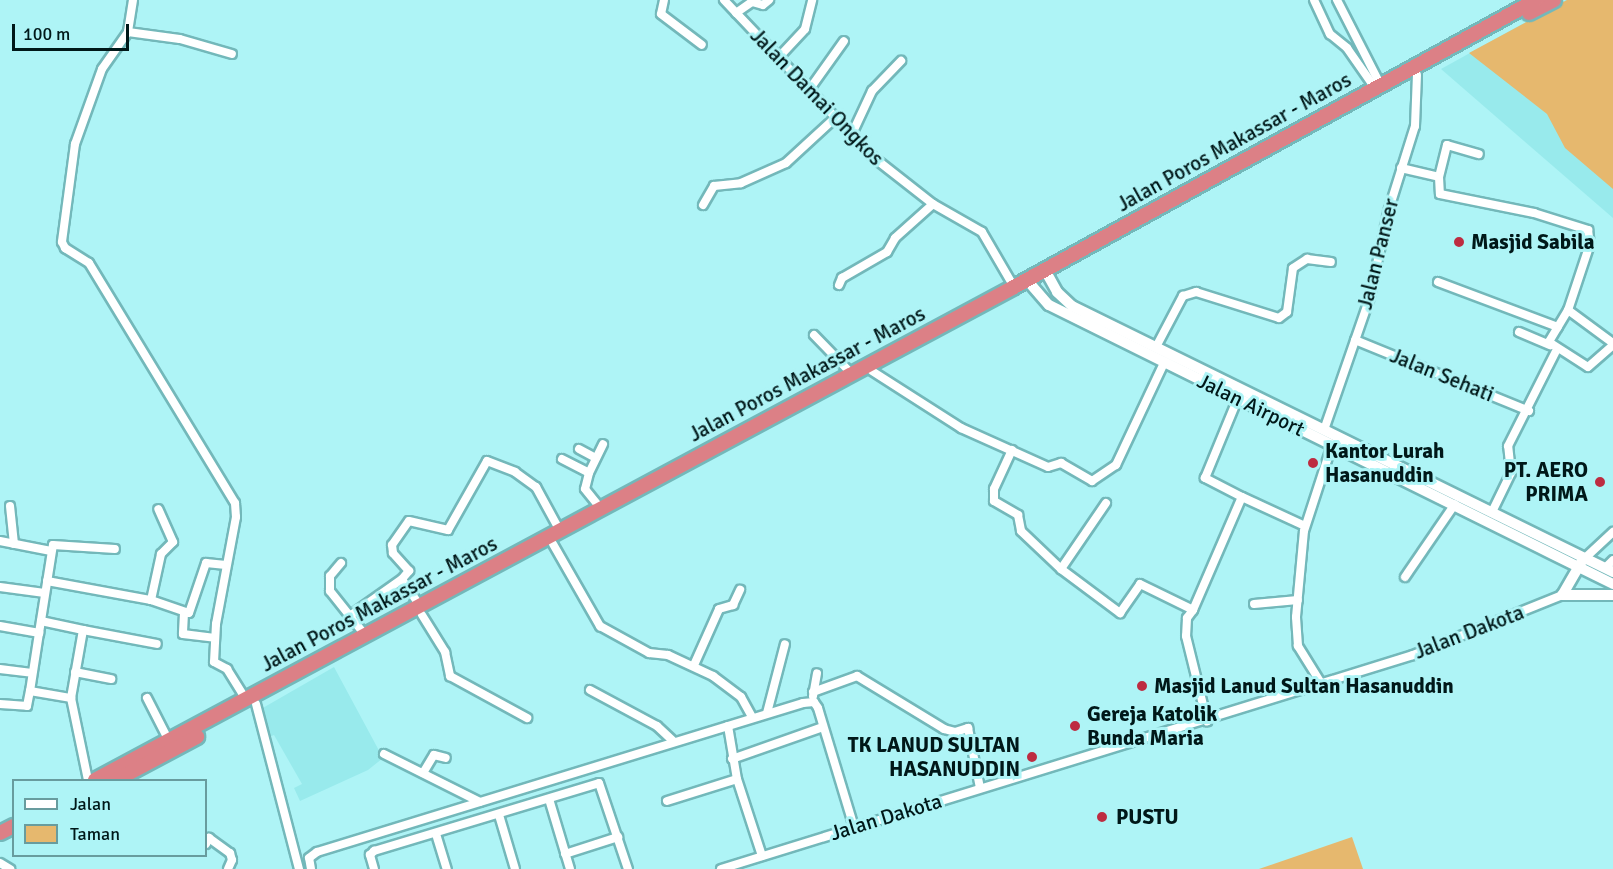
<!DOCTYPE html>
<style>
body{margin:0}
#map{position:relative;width:1613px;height:869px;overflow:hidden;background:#aef4f6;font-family:Signika,sans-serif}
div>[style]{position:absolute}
.built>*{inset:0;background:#98eaec}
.green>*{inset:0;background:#e6b86e}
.roads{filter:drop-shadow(2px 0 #73b8ba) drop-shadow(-2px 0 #73b8ba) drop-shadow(0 2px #73b8ba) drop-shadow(0 -2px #73b8ba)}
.minor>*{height:8px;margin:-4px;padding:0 4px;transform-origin:4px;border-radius:4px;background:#fff}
.tertiary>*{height:10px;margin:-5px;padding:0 5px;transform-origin:5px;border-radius:5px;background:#fff}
.trunk>*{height:14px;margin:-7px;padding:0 7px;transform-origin:7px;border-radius:7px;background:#dc8086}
.dots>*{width:16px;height:16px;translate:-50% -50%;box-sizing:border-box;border:3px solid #aef4f6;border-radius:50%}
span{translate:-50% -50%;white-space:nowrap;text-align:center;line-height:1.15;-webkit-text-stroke:6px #aef4f6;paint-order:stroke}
.street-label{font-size:21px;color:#001819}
.poi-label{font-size:21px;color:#001819;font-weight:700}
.left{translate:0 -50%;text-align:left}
.right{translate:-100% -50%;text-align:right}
.legend{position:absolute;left:12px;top:779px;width:195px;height:78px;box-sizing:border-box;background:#aef4f6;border:2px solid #689c9e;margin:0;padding:8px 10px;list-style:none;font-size:18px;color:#001819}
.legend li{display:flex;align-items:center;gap:12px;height:30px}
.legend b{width:30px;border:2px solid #689c9e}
.scale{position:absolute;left:12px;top:24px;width:117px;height:27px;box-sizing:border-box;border:3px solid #001819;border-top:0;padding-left:8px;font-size:18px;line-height:21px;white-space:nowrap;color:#001819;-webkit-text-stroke:4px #aef4f6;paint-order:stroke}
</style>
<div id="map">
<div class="built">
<i style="clip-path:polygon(1566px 0,1613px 0,1613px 218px,1441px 69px)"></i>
<i style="clip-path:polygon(334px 667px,383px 758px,368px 770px,300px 801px,294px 788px,302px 784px,274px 735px,269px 737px,261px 709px)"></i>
</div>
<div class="green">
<i style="clip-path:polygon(1567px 0,1613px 0,1613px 189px,1565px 148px,1547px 114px,1469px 53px)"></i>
<i style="clip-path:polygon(1352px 837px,1363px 869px,1259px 869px)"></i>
</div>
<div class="roads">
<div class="minor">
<i style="left:133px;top:0;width:32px;rotate:99deg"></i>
<i style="left:128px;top:32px;width:45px;rotate:125.1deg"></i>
<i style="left:102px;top:69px;width:80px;rotate:109.8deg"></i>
<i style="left:75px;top:144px;width:99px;rotate:97.6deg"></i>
<i style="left:62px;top:242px;width:7px;rotate:63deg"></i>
<i style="left:65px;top:248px;width:28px;rotate:32deg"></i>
<i style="left:89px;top:263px;width:281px;rotate:58.7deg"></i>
<i style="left:235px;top:503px;width:14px;rotate:86deg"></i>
<i style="left:236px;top:517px;width:109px;rotate:100.6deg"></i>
<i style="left:216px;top:624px;width:38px;rotate:93deg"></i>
<i style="left:214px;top:662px;width:15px;rotate:28deg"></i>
<i style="left:227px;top:669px;width:36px;rotate:58deg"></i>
<i style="left:664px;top:0;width:14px;rotate:102deg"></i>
<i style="left:661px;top:14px;width:51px;rotate:37.1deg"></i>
<i style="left:724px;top:0;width:216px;rotate:46.5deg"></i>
<i style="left:873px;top:157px;width:76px;rotate:38.1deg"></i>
<i style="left:933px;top:204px;width:56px;rotate:29.7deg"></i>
<i style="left:982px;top:232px;width:64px;rotate:59.8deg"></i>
<i style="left:1314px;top:0;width:38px;rotate:65deg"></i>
<i style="left:1330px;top:34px;width:22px;rotate:39deg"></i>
<i style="left:1347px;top:48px;width:49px;rotate:55deg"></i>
<i style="left:1337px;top:0;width:94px;rotate:62.9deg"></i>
<i style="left:736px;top:13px;width:19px;rotate:-35deg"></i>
<i style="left:752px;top:2px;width:11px;rotate:15deg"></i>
<i style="left:763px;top:5px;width:8px;rotate:-40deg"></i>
<i style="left:128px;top:32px;width:52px;rotate:7.7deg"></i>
<i style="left:180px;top:39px;width:54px;rotate:16.1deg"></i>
<i style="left:779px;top:57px;width:38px;rotate:-47deg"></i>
<i style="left:805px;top:29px;width:30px;rotate:-76deg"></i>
<i style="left:809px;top:90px;width:60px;rotate:-54.5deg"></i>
<i style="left:851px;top:136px;width:50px;rotate:-65deg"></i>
<i style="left:872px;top:91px;width:42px;rotate:-46deg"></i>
<i style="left:1401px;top:168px;width:39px;rotate:13deg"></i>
<i style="left:1439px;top:177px;width:17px;rotate:87deg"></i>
<i style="left:1440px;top:194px;width:96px;rotate:11.4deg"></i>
<i style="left:1534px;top:213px;width:57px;rotate:17.5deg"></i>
<i style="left:1588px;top:230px;width:14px;rotate:82deg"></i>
<i style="left:1590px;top:244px;width:70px;rotate:108.4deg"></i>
<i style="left:1568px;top:310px;width:37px;rotate:121deg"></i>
<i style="left:1549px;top:342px;width:46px;rotate:32.7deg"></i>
<i style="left:1588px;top:367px;width:33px;rotate:-41deg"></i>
<i style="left:1439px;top:177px;width:33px;rotate:-76deg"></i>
<i style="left:1447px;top:145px;width:33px;rotate:16deg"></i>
<i style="left:703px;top:205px;width:22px;rotate:-60deg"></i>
<i style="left:714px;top:186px;width:27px;rotate:-6deg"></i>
<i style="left:741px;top:183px;width:49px;rotate:-24deg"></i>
<i style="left:786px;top:163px;width:67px;rotate:-42.6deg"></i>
<i style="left:1438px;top:282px;width:128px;rotate:20.6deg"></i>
<i style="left:839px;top:285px;width:8px;rotate:-67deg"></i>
<i style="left:842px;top:278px;width:52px;rotate:-30deg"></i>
<i style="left:887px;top:252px;width:16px;rotate:-60deg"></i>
<i style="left:895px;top:238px;width:51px;rotate:-41.8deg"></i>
<i style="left:1568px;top:310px;width:56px;rotate:36.3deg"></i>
<i style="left:1519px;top:332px;width:34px;rotate:23deg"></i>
<i style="left:814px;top:335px;width:53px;rotate:45.8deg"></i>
<i style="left:1355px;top:340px;width:188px;rotate:22.2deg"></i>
<i style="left:1156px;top:347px;width:58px;rotate:-62.1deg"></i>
<i style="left:1183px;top:296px;width:14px;rotate:-17deg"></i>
<i style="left:1196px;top:292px;width:87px;rotate:17.4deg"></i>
<i style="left:1279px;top:318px;width:10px;rotate:-37deg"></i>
<i style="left:1287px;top:312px;width:44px;rotate:-82.2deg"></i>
<i style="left:1293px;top:268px;width:17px;rotate:-33deg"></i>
<i style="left:1307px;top:259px;width:24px;rotate:7deg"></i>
<i style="left:872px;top:371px;width:106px;rotate:32.6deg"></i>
<i style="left:961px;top:428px;width:95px;rotate:24.1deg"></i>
<i style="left:1048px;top:467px;width:14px;rotate:-17deg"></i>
<i style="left:1061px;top:463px;width:36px;rotate:30deg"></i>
<i style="left:1092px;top:481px;width:29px;rotate:-34deg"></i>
<i style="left:1116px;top:465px;width:113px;rotate:-64.8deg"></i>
<i style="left:1324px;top:430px;width:141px;rotate:-70.9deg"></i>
<i style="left:1370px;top:297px;width:87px;rotate:-78deg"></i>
<i style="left:1388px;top:212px;width:90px;rotate:-72.6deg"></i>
<i style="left:1415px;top:126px;width:51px;rotate:-87.8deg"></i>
<i style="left:579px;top:449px;width:19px;rotate:28deg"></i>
<i style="left:1012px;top:450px;width:43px;rotate:114.8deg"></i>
<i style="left:994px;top:489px;width:12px;rotate:90deg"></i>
<i style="left:994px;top:501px;width:28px;rotate:30deg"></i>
<i style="left:1018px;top:515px;width:16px;rotate:79deg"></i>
<i style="left:1021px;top:531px;width:55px;rotate:43.5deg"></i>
<i style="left:562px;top:459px;width:30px;rotate:27deg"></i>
<i style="left:589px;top:473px;width:16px;rotate:104deg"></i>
<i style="left:585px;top:489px;width:26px;rotate:51deg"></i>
<i style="left:589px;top:473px;width:32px;rotate:-64deg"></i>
<i style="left:1242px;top:497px;width:69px;rotate:24.7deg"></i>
<i style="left:1106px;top:503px;width:80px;rotate:124.3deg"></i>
<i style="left:1061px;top:569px;width:74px;rotate:36.7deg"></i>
<i style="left:1120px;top:613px;width:35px;rotate:-55deg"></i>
<i style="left:1140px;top:584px;width:59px;rotate:26.1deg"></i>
<i style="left:1193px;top:610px;width:10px;rotate:127deg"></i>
<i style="left:1187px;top:618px;width:18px;rotate:93deg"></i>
<i style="left:1186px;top:636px;width:88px;rotate:76.1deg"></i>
<i style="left:10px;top:506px;width:38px;rotate:84deg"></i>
<i style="left:1492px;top:512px;width:43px;rotate:-64deg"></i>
<i style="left:1511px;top:473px;width:27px;rotate:-96deg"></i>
<i style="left:1508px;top:446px;width:109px;rotate:-63.2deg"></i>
<i style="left:0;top:541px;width:52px;rotate:11.1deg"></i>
<i style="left:553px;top:544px;width:95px;rotate:60.2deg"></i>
<i style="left:600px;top:626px;width:56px;rotate:28.9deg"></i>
<i style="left:649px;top:653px;width:19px;rotate:6deg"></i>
<i style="left:668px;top:655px;width:50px;rotate:25deg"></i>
<i style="left:713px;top:676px;width:35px;rotate:37deg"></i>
<i style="left:741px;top:697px;width:23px;rotate:61deg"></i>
<i style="left:1584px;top:559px;width:40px;rotate:-43deg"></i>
<i style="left:341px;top:563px;width:17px;rotate:130deg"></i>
<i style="left:330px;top:576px;width:15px;rotate:90deg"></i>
<i style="left:330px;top:591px;width:56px;rotate:51.5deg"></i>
<i style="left:1605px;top:568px;width:11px;rotate:-45deg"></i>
<i style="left:1405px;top:577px;width:88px;rotate:-55.6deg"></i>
<i style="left:47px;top:581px;width:106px;rotate:10.4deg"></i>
<i style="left:151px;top:600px;width:40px;rotate:18.9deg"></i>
<i style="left:189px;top:613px;width:53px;rotate:-71.2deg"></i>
<i style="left:206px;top:563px;width:20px;rotate:6deg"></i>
<i style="left:0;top:587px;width:45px;rotate:7.6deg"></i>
<i style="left:151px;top:600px;width:47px;rotate:-77.7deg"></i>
<i style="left:161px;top:554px;width:17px;rotate:-45deg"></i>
<i style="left:173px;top:542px;width:36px;rotate:-114deg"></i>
<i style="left:1254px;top:604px;width:44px;rotate:-5.2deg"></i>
<i style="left:420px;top:606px;width:32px;rotate:-124deg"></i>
<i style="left:402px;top:579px;width:11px;rotate:-49deg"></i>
<i style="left:409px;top:571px;width:24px;rotate:-132deg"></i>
<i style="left:393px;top:553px;width:8px;rotate:-97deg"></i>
<i style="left:392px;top:545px;width:29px;rotate:-55deg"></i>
<i style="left:409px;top:521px;width:40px;rotate:13deg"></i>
<i style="left:448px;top:530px;width:79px;rotate:-60.5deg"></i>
<i style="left:487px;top:461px;width:30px;rotate:21deg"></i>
<i style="left:515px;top:472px;width:26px;rotate:36deg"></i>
<i style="left:536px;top:487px;width:50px;rotate:61.4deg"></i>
<i style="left:1193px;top:610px;width:123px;rotate:-66.6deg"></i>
<i style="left:1242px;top:497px;width:42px;rotate:-152.8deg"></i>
<i style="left:1205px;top:478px;width:87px;rotate:-67.6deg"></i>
<i style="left:184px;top:613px;width:21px;rotate:93deg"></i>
<i style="left:183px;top:634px;width:32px;rotate:7deg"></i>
<i style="left:351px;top:615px;width:62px;rotate:-35.2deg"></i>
<i style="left:422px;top:615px;width:44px;rotate:58.1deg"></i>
<i style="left:445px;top:652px;width:25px;rotate:78deg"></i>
<i style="left:450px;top:676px;width:88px;rotate:28.6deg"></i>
<i style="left:41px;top:621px;width:43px;rotate:12.1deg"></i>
<i style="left:83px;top:630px;width:69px;rotate:100deg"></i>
<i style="left:0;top:626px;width:40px;rotate:10deg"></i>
<i style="left:39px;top:633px;width:59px;rotate:98.8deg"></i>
<i style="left:30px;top:691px;width:42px;rotate:9.7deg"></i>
<i style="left:71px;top:698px;width:84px;rotate:78.3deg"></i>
<i style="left:83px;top:630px;width:75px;rotate:10.7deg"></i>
<i style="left:39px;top:633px;width:89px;rotate:-81deg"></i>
<i style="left:53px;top:545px;width:62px;rotate:3.7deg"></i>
<i style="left:694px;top:665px;width:61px;rotate:-65.9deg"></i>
<i style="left:719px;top:609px;width:15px;rotate:-16deg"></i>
<i style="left:733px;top:605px;width:17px;rotate:-65deg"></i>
<i style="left:0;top:669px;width:32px;rotate:7deg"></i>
<i style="left:75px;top:672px;width:37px;rotate:11deg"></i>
<i style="left:1321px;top:683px;width:44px;rotate:-121.9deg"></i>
<i style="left:1298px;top:646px;width:29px;rotate:-94deg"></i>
<i style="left:1296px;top:617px;width:86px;rotate:-84.7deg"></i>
<i style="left:1304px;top:531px;width:90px;rotate:-72deg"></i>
<i style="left:590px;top:690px;width:76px;rotate:28.2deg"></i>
<i style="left:657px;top:726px;width:22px;rotate:43deg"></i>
<i style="left:813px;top:692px;width:47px;rotate:-20deg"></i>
<i style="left:857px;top:676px;width:102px;rotate:31.3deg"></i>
<i style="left:944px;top:729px;width:11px;rotate:15deg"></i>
<i style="left:955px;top:732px;width:14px;rotate:-17deg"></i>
<i style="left:968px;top:728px;width:61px;rotate:78.7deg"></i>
<i style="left:813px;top:696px;width:23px;rotate:-80deg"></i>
<i style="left:147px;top:698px;width:48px;rotate:62.9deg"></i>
<i style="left:0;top:704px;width:27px;rotate:4deg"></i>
<i style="left:27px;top:706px;width:15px;rotate:-79deg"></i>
<i style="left:256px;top:704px;width:171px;rotate:75.4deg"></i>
<i style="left:767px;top:713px;width:71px;rotate:-75.4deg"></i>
<i style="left:728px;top:726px;width:54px;rotate:80.4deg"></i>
<i style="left:737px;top:779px;width:81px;rotate:72deg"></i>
<i style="left:384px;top:754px;width:107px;rotate:26.6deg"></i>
<i style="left:732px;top:759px;width:96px;rotate:-19.4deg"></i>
<i style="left:423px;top:773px;width:21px;rotate:-59deg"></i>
<i style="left:434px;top:755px;width:12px;rotate:14deg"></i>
<i style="left:549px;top:799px;width:73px;rotate:73.3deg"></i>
<i style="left:667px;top:801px;width:73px;rotate:-17.4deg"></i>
<i style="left:499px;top:815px;width:56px;rotate:73.5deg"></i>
<i style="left:436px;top:834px;width:37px;rotate:73deg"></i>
<i style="left:206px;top:844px;width:7px;rotate:-63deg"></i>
<i style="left:209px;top:838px;width:26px;rotate:36deg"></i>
<i style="left:230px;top:853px;width:7px;rotate:74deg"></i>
<i style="left:232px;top:860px;width:10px;rotate:114deg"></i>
<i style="left:565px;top:854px;width:56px;rotate:-17.8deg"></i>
<i style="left:0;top:863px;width:12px;rotate:31deg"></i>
<i style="left:311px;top:869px;width:11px;rotate:-100deg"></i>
<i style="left:309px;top:858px;width:10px;rotate:-37deg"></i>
<i style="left:317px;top:852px;width:508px;rotate:-17.04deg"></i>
<i style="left:803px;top:703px;width:11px;rotate:-5deg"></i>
<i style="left:814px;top:702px;width:7px;rotate:56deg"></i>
<i style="left:818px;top:708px;width:124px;rotate:73.2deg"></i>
<i style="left:374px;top:869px;width:15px;rotate:-106deg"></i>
<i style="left:370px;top:855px;width:6px;rotate:-45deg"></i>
<i style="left:374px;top:851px;width:235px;rotate:-16.8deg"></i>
<i style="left:599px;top:783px;width:91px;rotate:71.4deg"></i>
<i style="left:721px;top:869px;width:724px;rotate:-17.18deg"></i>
<i style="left:1413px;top:655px;width:161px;rotate:-21.9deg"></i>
</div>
<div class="tertiary">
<i style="left:1045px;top:270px;width:25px;rotate:61deg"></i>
<i style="left:1057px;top:292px;width:21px;rotate:43deg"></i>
<i style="left:1072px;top:306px;width:603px;rotate:26.18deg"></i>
<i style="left:1027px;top:280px;width:33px;rotate:49deg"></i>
<i style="left:1049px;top:305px;width:629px;rotate:26.32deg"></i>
<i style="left:1582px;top:561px;width:39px;rotate:120deg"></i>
<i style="left:1562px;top:595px;width:51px"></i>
</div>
<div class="trunk">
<i style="left:1529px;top:13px;width:28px;rotate:-27deg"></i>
<i style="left:95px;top:780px;width:1043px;rotate:-28.21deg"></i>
<i style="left:1014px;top:287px;width:596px;rotate:-28.8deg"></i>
<i style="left:116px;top:780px;width:92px;rotate:-28deg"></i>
<i style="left:0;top:833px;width:16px;rotate:-27deg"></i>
</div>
</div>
<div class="dots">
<i style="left:1459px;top:242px;background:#bd2c41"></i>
<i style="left:1313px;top:463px;background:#bd2c41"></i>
<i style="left:1600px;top:482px;background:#bd2c41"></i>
<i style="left:1142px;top:686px;background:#bd2c41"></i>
<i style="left:1075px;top:726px;background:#bd2c41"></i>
<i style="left:1032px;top:757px;background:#bd2c41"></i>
<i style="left:1102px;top:817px;background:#bd2c41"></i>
</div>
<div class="street-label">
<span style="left:817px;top:97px;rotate:46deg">Jalan Damai Ongkos</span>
<span style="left:1234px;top:142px;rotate:-29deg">Jalan Poros Makassar - Maros</span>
<span style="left:1378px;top:254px;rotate:-76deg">Jalan Panser</span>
<span style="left:807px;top:374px;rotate:-28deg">Jalan Poros Makassar - Maros</span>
<span style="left:1442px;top:375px;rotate:22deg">Jalan Sehati</span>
<span style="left:1251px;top:405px;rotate:26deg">Jalan Airport</span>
<span style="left:379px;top:604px;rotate:-28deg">Jalan Poros Makassar - Maros</span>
<span style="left:1469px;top:632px;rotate:-21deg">Jalan Dakota</span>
<span style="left:886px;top:817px;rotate:-17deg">Jalan Dakota</span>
</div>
<div class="poi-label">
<span class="left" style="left:1471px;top:242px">Masjid Sabila</span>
<span class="left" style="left:1325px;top:463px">Kantor Lurah<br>Hasanuddin</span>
<span class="right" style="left:1588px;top:482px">PT. AERO<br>PRIMA</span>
<span class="left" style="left:1154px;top:686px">Masjid Lanud Sultan Hasanuddin</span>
<span class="left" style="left:1087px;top:726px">Gereja Katolik<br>Bunda Maria</span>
<span class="right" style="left:1020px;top:757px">TK LANUD SULTAN<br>HASANUDDIN</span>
<span class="left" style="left:1116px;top:817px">PUSTU</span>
</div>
<ul class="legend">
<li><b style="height:8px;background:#fff"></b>Jalan</li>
<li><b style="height:16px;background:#e6b86e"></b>Taman</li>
</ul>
<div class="scale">100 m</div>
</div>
